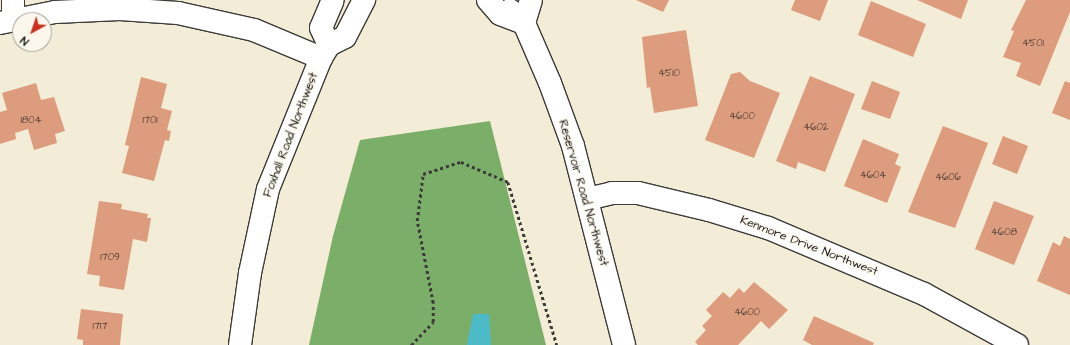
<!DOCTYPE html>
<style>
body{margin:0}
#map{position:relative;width:1070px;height:345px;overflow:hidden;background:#f3ecd6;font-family:"Architects Daughter",sans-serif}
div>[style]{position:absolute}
.forest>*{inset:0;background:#7bae69}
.water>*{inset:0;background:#4dbac8}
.building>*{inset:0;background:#dc9c7d}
.path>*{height:2.5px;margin-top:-1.25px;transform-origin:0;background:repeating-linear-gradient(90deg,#3c3b38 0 3px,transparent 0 6px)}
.roads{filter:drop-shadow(1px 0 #3c3b38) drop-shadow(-1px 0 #3c3b38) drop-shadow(0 1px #3c3b38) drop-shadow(0 -1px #3c3b38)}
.minor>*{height:22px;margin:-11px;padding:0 11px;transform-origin:11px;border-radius:11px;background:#fff}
.secondary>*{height:22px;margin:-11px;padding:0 11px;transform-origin:11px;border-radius:11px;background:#fff}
.primary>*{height:22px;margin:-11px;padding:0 11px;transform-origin:11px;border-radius:11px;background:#fff}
span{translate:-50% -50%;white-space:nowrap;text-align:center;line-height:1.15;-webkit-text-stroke:3px #fbf7ec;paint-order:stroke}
.number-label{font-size:10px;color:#4c3c34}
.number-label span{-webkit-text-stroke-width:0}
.street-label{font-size:12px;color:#1c1c1c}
.north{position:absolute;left:12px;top:12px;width:40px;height:40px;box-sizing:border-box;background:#fbf7ec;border:1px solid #a29f99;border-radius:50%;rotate:220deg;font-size:11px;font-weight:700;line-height:16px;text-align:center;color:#1c1c1c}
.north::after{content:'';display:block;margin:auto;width:14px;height:18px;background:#c8321e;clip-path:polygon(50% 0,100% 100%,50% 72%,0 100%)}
</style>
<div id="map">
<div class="forest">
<i style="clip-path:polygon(490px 121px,546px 345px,309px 345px,333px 236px,360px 140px)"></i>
</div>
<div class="water">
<i style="clip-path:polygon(473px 314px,489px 314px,491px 345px,467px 345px)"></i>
</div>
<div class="building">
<i style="clip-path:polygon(636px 0,669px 0,663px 12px)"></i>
<i style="clip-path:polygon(795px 0,828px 0,820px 21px,791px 10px)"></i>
<i style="clip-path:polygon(917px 0,968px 0,961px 19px)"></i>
<i style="clip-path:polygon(1026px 0,1070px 0,1070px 12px,1040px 86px,1016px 76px,1021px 63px,1003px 57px,1014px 31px,1011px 30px)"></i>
<i style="clip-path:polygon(871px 1px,926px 24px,913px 57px,858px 35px)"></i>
<i style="clip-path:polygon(686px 30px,698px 106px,654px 113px,650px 87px,647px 88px,642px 37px)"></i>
<i style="clip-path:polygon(740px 72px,750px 81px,780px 93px,754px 158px,705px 140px,731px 74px)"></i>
<i style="clip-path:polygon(810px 76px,855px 94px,825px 172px,798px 162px,796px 169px,776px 161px)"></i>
<i style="clip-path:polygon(141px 77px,167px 84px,161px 108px,172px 111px,167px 130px,171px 131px,169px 141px,165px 140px,154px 181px,122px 173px,129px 146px,125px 145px)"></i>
<i style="clip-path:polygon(872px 81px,900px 92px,890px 119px,861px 109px)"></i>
<i style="clip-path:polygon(1065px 81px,1070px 83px,1070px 120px,1052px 113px)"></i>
<i style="clip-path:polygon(36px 83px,41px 100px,54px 97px,65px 131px,55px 134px,57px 143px,34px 150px,28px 129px,15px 133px,16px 139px,0 144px,0 112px,7px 110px,2px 93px)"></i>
<i style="clip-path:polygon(943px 126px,988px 143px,955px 228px,908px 212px)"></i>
<i style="clip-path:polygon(1003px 136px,1028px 146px,1017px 174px,992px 164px)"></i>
<i style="clip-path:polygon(863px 139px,899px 154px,895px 164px,901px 167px,887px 203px,844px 186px)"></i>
<i style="clip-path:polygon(99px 201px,122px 204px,121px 209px,148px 214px,147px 218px,151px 218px,147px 242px,133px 239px,124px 290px,99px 286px,100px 276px,87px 274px)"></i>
<i style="clip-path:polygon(994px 201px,1034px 216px,1014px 265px,975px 249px)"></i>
<i style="clip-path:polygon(1064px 236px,1070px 239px,1070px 295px,1037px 281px,1053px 242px,1060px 246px)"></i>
<i style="clip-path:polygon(754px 282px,788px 310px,769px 329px,761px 321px,738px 345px,698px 345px,695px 342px,706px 330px,702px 326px,712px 316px,706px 310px,723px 292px,730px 298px,739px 288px,744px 293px)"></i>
<i style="clip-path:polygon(81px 309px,123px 314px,120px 345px,83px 345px,83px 340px,77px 339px)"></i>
<i style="clip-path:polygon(814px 316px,874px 343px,873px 345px,812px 345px,803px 340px)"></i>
</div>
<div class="path">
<i style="left:411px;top:345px;width:32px;rotate:-46deg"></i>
<i style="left:433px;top:322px;width:19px;rotate:-90deg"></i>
<i style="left:433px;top:303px;width:84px;rotate:-101deg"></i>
<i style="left:417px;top:221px;width:47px;rotate:-82.7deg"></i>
<i style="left:423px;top:174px;width:40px;rotate:-18deg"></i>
<i style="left:461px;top:162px;width:51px;rotate:23.1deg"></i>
<i style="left:508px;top:182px;width:170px;rotate:73.3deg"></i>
</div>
<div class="roads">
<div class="minor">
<i style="left:13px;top:0;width:19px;rotate:90deg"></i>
<i style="left:0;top:23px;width:56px;rotate:-11.3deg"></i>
<i style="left:55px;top:12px;width:65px;rotate:-2.6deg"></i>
<i style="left:120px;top:9px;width:58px;rotate:3.9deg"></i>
<i style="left:178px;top:13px;width:78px;rotate:12.6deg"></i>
<i style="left:254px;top:30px;width:73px;rotate:22.7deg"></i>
<i style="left:587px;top:199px;width:26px;rotate:-13deg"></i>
<i style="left:612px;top:193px;width:26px"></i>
<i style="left:638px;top:193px;width:73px;rotate:13.5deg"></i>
<i style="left:709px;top:210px;width:62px;rotate:17deg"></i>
<i style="left:768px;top:228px;width:169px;rotate:22.9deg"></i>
<i style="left:924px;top:294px;width:106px;rotate:28.7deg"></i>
</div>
<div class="secondary">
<i style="left:510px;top:10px;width:19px;rotate:43deg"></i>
<i style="left:524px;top:23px;width:65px;rotate:66.6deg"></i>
<i style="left:550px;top:83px;width:67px;rotate:69.9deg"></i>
<i style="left:573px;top:146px;width:205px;rotate:75.6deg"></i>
<i style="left:524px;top:23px;width:24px;rotate:-73deg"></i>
</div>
<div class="primary">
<i style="left:488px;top:0;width:18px;rotate:49deg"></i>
<i style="left:500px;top:14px;width:26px;rotate:21deg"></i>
<i style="left:329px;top:45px;width:19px;rotate:-115deg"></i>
<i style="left:321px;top:28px;width:30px;rotate:-67deg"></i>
<i style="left:240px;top:345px;width:73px;rotate:-82.1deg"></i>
<i style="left:250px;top:273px;width:86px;rotate:-77.9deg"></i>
<i style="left:268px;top:189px;width:141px;rotate:-68deg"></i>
<i style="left:321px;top:58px;width:15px;rotate:-58deg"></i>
<i style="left:329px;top:45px;width:18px;rotate:-27deg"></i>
<i style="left:345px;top:37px;width:42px;rotate:-62.8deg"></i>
</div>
</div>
<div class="number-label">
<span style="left:1033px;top:44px">4501</span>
<span style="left:669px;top:74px">4510</span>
<span style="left:742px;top:117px">4600</span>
<span style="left:31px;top:121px">1804</span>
<span style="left:150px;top:121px">1701</span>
<span style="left:816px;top:128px">4602</span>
<span style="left:873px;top:176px">4604</span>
<span style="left:948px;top:178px">4606</span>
<span style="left:1004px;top:233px">4608</span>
<span style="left:110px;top:258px">1709</span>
<span style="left:747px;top:313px">4600</span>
<span style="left:100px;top:327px">1717</span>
</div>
<div class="street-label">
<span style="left:291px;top:135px;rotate:-69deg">Foxhall Road Northwest</span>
<span style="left:583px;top:193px;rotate:74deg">Reservoir Road Northwest</span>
<span style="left:809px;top:246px;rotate:21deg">Kenmore Drive Northwest</span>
</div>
<div class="north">N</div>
</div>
